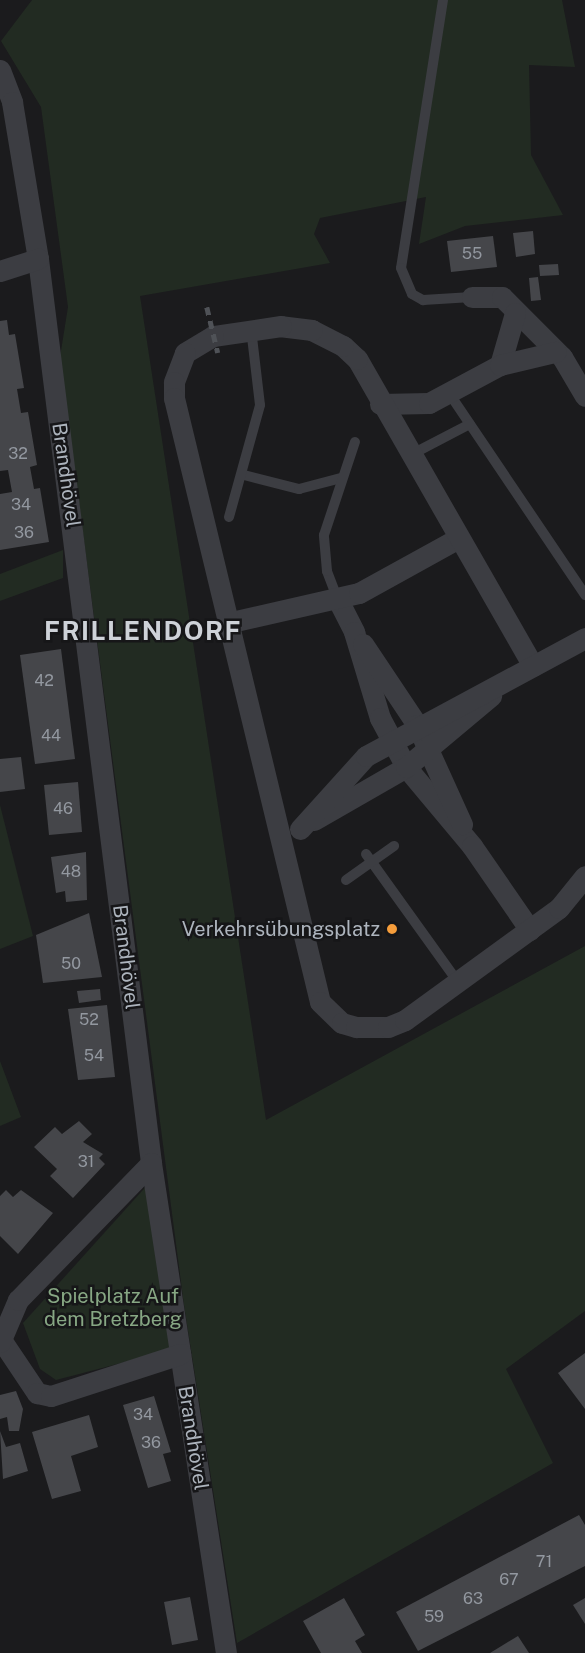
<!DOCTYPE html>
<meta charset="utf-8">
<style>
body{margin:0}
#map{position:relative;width:585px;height:1653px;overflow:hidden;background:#1b1b1d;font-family:"Public Sans",sans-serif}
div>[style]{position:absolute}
.green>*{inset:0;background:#222b22}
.building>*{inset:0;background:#45464a}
.lane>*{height:10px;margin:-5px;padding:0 5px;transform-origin:5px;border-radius:5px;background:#3c3d42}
.street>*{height:21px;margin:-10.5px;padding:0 10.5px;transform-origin:10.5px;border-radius:10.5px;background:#3c3d42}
.rail>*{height:4.5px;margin-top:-2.25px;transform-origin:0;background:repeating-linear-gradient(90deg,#4f5257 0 8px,transparent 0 14px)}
.dots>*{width:16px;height:16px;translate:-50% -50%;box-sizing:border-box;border:3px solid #161618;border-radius:50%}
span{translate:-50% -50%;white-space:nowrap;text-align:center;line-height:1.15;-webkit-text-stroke:5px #161618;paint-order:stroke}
.number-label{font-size:16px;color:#9398a0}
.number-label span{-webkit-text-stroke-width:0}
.street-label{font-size:20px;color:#adb4bd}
.poi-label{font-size:20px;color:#adb4bd}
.right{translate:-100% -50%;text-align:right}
.park-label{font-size:20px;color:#87a784}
.district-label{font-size:26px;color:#ced2d8;font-weight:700;letter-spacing:1.5px}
</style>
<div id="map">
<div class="green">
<i style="clip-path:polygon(32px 0,562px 0,575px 67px,529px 65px,531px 155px,563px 215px,465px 226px,419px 244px,426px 197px,320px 218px,314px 234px,330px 263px,140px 296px,266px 1120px,585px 946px,585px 1311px,506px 1369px,553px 1463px,237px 1643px,184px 1305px,60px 357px,68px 307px,41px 107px,1px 41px)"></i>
<i style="clip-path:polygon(63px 550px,63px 578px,0 601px,0 574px)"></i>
<i style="clip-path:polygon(0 805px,33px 936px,0 949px)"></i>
<i style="clip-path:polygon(0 1061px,21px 1117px,0 1126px)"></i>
<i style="clip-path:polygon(151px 1181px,175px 1349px,56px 1380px,40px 1369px,23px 1323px)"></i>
</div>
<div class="building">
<i style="clip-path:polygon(533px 231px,535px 254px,516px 257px,513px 233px)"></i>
<i style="clip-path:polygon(493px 236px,497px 267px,451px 272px,447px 241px)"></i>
<i style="clip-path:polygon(558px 264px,559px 275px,540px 276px,539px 265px)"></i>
<i style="clip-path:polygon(538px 277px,541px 300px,531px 301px,529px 278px)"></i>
<i style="clip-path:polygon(7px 320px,9px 335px,15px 334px,24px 388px,17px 389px,21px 413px,28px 412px,37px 465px,30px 467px,34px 489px,40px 488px,49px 542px,0 550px,0 494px,12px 492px,8px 470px,0 471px,0 321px)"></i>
<i style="clip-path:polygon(61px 649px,75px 759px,35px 764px,20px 655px)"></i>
<i style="clip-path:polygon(21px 757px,25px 789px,0 792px,0 759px)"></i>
<i style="clip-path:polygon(78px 782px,82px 832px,49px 835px,44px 785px)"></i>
<i style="clip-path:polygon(86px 852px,87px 900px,66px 902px,65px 891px,56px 893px,51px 857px)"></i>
<i style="clip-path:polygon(89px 913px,102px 977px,43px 983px,36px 935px)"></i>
<i style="clip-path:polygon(100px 989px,101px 1000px,79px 1003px,77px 991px)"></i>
<i style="clip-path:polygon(107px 1005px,115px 1077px,78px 1080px,68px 1009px)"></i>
<i style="clip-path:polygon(79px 1121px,92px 1134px,83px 1142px,103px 1154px,99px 1158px,105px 1164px,73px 1198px,50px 1176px,57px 1169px,34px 1147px,55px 1127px,62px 1134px)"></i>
<i style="clip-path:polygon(6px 1190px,13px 1197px,21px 1190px,53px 1213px,18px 1254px,0 1236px,0 1196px)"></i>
<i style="clip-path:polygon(585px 1353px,585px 1409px,558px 1373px)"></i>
<i style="clip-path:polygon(16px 1391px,23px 1409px,19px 1431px,9px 1431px,7px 1417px,0 1419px,0 1395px)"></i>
<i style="clip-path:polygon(154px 1396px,171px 1452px,163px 1454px,171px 1481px,148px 1488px,123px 1405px)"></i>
<i style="clip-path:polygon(89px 1415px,98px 1447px,71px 1456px,81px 1491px,52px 1499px,32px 1432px)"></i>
<i style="clip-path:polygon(0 1431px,6px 1447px,20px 1443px,28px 1471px,3px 1479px)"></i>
<i style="clip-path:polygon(579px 1515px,585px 1525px,585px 1566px,418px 1651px,396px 1612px)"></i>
<i style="clip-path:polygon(190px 1597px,198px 1640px,172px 1645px,164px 1602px)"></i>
<i style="clip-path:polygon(344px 1598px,365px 1635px,355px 1641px,362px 1653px,321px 1653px,303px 1621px)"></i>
<i style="clip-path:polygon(585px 1598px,585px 1624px,573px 1605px)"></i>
<i style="clip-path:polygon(518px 1636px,529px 1653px,490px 1653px)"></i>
</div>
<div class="lane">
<i style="left:443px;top:0;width:271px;rotate:98.9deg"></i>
<i style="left:401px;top:268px;width:28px;rotate:67deg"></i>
<i style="left:412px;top:294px;width:13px;rotate:29deg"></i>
<i style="left:423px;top:300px;width:49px;rotate:-3.5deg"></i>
<i style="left:455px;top:402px;width:233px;rotate:56deg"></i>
<i style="left:420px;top:450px;width:56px;rotate:-27.5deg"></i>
<i style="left:244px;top:475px;width:57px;rotate:14.3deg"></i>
<i style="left:299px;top:489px;width:43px;rotate:-14.7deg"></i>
<i style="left:229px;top:517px;width:116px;rotate:-74.5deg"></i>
<i style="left:260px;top:405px;width:78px;rotate:-96.7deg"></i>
<i style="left:338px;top:600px;width:31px;rotate:-111deg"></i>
<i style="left:327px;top:571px;width:36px;rotate:-95deg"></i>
<i style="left:324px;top:535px;width:98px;rotate:-71.6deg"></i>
<i style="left:366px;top:854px;width:158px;rotate:54.3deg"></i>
<i style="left:346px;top:880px;width:59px;rotate:-35.3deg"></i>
</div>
<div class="street">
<i style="left:0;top:70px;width:34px;rotate:69deg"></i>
<i style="left:12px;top:102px;width:159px;rotate:80.6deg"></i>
<i style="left:38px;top:259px;width:911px;rotate:82.87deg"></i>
<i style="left:151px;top:1163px;width:496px;rotate:81.3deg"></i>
<i style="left:0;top:271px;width:40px;rotate:-18deg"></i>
<i style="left:472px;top:297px;width:30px"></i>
<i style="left:502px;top:297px;width:85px;rotate:45deg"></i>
<i style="left:562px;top:357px;width:45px;rotate:59.5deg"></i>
<i style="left:500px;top:365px;width:54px;rotate:-73.9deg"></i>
<i style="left:380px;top:404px;width:49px;rotate:-1.2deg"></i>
<i style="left:429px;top:403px;width:81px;rotate:-28.2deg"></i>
<i style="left:500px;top:365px;width:57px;rotate:-13.3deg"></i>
<i style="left:338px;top:600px;width:36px;rotate:63deg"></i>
<i style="left:354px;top:632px;width:90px;rotate:73.2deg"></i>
<i style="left:380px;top:718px;width:55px;rotate:62deg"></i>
<i style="left:406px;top:767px;width:103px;rotate:50.1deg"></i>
<i style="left:472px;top:846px;width:102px;rotate:55.4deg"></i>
<i style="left:227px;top:623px;width:135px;rotate:-12.8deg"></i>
<i style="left:359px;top:593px;width:112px;rotate:-28.9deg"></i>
<i style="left:363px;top:644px;width:97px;rotate:56.3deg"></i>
<i style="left:417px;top:725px;width:109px;rotate:65.6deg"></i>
<i style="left:533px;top:666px;width:354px;rotate:-119.8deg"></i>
<i style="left:357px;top:359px;width:19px;rotate:-137deg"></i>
<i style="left:343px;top:346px;width:35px;rotate:-153deg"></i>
<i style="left:312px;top:330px;width:31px;rotate:-173deg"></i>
<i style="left:281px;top:326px;width:69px;rotate:171.6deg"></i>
<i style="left:213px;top:336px;width:33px;rotate:149deg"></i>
<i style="left:185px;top:353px;width:31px;rotate:111deg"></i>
<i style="left:174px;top:382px;width:16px;rotate:90deg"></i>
<i style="left:174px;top:398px;width:621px;rotate:76.41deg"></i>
<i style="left:320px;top:1002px;width:30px;rotate:44deg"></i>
<i style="left:342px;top:1023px;width:15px;rotate:16deg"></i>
<i style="left:356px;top:1027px;width:32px"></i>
<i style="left:388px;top:1027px;width:18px;rotate:-22deg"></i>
<i style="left:405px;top:1020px;width:190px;rotate:-36deg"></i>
<i style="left:559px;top:908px;width:41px;rotate:-50.9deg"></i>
<i style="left:314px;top:820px;width:106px;rotate:-29.9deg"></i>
<i style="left:406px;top:767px;width:111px;rotate:-39.9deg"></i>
<i style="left:300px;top:829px;width:98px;rotate:-47.9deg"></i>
<i style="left:366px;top:756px;width:249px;rotate:-28.3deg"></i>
<i style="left:2px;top:1341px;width:63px;rotate:56.1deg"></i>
<i style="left:37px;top:1393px;width:14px;rotate:12deg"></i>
<i style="left:51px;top:1396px;width:136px;rotate:-18deg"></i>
<i style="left:0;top:1342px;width:46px;rotate:-66.8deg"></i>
<i style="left:18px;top:1300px;width:191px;rotate:-45.8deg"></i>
</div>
<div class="rail">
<i style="left:207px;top:307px;width:47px;rotate:76.6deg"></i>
</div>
<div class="dots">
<i style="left:392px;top:929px;background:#f59d3b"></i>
</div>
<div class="number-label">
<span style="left:472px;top:254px">55</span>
<span style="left:18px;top:454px">32</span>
<span style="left:21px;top:505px">34</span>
<span style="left:24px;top:533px">36</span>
<span style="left:44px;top:681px">42</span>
<span style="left:51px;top:736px">44</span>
<span style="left:63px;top:809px">46</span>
<span style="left:71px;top:872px">48</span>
<span style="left:71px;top:964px">50</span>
<span style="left:89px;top:1020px">52</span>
<span style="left:94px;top:1056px">54</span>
<span style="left:86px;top:1162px">31</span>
<span style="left:143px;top:1415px">34</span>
<span style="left:151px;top:1443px">36</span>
<span style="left:544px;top:1562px">71</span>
<span style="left:509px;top:1580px">67</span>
<span style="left:473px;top:1599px">63</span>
<span style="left:434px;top:1617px">59</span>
</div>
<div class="street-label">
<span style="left:66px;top:475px;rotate:82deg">Brandhövel</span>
<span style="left:126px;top:957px;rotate:83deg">Brandhövel</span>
<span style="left:193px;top:1438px;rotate:81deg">Brandhövel</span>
</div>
<div class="poi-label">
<span class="right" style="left:380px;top:929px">Verkehrsübungsplatz</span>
</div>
<div class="park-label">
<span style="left:113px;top:1308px">Spielplatz Auf<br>dem Bretzberg</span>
</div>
<div class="district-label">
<span style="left:143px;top:631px">FRILLENDORF</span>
</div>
</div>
